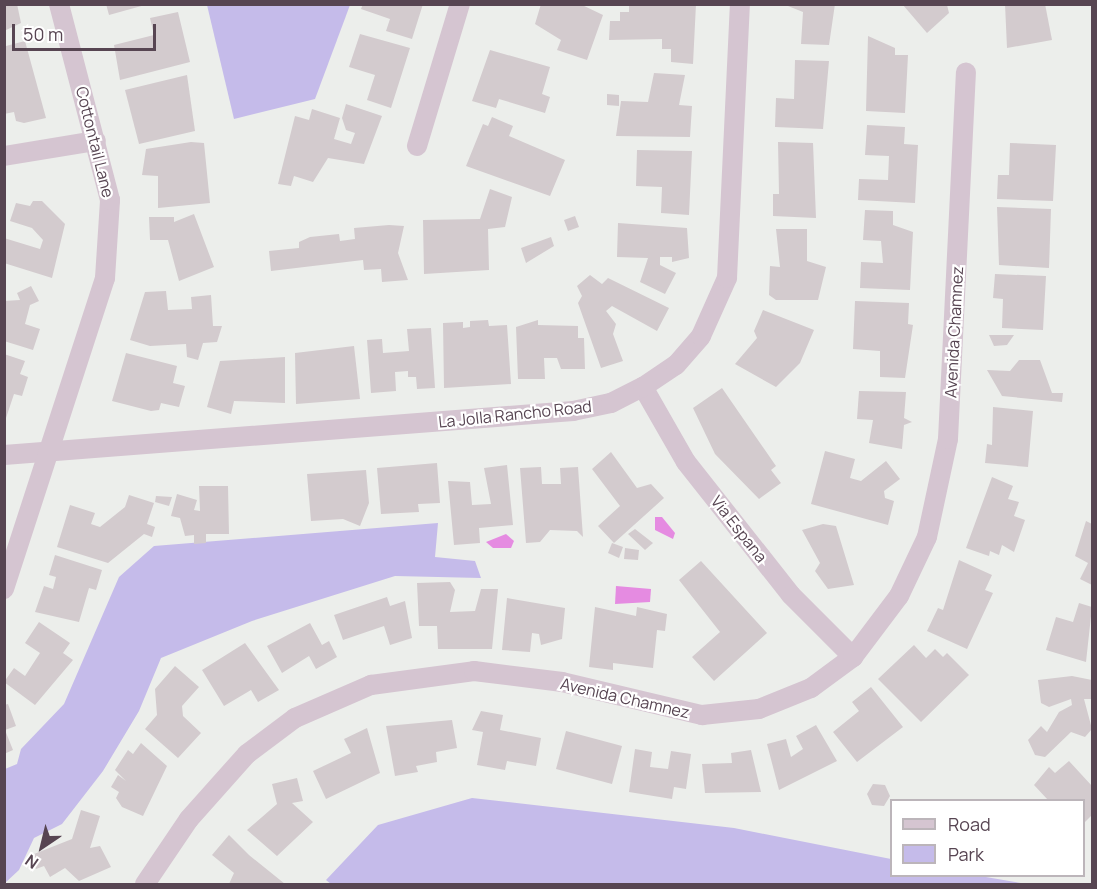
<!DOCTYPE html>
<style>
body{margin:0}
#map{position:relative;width:1097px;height:889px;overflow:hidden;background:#eceeeb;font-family:Manrope,sans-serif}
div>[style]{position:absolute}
.green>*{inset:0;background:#c5bbea}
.water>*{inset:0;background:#e58be1}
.building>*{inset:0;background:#d3cbce}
.street>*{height:20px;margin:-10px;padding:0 10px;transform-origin:10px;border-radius:10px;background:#d5c5d1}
span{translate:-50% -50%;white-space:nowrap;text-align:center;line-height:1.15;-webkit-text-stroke:4.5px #fff;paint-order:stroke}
.street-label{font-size:16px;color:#574552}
.frame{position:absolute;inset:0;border:6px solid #574552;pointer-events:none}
.legend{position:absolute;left:890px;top:799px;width:195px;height:78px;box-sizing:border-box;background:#fff;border:2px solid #bcb5ba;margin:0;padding:8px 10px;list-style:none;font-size:18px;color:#574552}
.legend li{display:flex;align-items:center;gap:12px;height:30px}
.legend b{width:30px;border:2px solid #bcb5ba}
.north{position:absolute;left:12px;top:817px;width:60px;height:60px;-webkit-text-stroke:4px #fff;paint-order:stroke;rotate:215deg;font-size:16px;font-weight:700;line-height:24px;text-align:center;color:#574552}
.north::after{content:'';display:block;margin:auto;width:21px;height:27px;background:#574552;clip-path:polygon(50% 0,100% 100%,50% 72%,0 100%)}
.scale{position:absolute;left:12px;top:24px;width:144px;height:27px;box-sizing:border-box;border:3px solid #574552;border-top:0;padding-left:8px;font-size:18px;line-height:21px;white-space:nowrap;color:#574552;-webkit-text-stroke:4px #fff;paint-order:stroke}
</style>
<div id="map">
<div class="green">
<i style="clip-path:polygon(207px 5px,350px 5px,315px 99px,234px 119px)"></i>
<i style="clip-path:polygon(438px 523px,435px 557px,475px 561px,481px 578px,395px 576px,252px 621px,161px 658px,139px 711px,103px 771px,62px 824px,34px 838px,19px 870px,5px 883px,5px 769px,17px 764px,21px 749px,64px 704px,119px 577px,154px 546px)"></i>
<i style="clip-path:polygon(472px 798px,734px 828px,891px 859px,892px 876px,980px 876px,1027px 884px,331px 884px,326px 880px,378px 825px)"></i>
</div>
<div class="water">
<i style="clip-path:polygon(655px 517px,662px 517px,675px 533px,673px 539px,655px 530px)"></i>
<i style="clip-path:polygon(506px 534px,514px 541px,511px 548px,493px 548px,486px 542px)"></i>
<i style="clip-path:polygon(616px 586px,651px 589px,650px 602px,615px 604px)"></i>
</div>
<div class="building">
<i style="clip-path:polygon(4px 4px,17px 4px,21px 23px,4px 31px)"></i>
<i style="clip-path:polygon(106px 4px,145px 4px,145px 5px,109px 15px)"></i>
<i style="clip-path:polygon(363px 4px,423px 4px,412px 39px,386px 31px,390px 19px,361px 9px)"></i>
<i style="clip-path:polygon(541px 4px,580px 4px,603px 15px,587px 60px,557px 50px,561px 40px,535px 24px)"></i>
<i style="clip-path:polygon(629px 4px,696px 4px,693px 64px,671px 62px,671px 49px,662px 49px,662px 39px,609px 40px,610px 21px,620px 21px,620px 12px,629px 12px)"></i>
<i style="clip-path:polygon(783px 4px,835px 4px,829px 45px,801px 44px,803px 12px)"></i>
<i style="clip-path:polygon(1005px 4px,1045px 4px,1052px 40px,1007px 48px)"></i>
<i style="clip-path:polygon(903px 5px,947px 5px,949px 13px,927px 33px)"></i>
<i style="clip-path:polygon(178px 12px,190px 62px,120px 80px,114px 45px,154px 35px,150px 18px)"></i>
<i style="clip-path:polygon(360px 34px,410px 48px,391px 108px,367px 100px,375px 75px,349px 67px)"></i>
<i style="clip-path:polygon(868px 36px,895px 48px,895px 55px,908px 55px,905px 113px,866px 111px)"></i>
<i style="clip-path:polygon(25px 41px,46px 118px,24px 123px,16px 121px,14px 112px,4px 114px,4px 59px,6px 46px)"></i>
<i style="clip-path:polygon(490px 50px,550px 67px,542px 94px,550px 97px,545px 113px,499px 99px,496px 108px,472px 101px)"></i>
<i style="clip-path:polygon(795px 60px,829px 61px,823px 129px,775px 127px,776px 98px,794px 99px)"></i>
<i style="clip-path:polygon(654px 73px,685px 75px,679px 105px,692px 106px,690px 137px,616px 136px,621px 101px,648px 102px)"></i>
<i style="clip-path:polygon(187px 75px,195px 131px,139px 144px,125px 90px)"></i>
<i style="clip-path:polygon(607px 94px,619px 95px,619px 106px,607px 105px)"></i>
<i style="clip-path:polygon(346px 104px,382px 116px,364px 164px,328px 158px,313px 182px,294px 176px,291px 186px,278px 184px,295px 116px,309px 120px,312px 109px,340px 118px,334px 139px,351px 144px,355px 133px,346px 130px,342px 118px)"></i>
<i style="clip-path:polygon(492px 117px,513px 126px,509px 136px,565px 160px,550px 196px,466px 166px,483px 124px,488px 126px)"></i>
<i style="clip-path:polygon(867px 125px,905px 127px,904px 144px,918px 145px,915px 203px,858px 200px,859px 179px,888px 180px,889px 156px,865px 155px)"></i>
<i style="clip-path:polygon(191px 142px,204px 143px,210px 203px,158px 208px,158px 176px,142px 175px,146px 149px)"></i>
<i style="clip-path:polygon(778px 142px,813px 143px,816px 218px,773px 216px,773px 194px,779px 194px)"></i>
<i style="clip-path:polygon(1010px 143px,1056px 145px,1053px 201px,997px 199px,998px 175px,1009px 175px)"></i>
<i style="clip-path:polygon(637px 150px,692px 151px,689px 215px,661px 213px,662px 187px,636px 186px)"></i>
<i style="clip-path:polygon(490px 189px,512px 197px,505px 227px,488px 229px,489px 270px,424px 274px,423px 220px,480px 219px)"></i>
<i style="clip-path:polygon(33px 201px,42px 201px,65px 224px,52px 278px,4px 263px,4px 238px,40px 249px,43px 240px,32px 228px,10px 221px,16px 203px,30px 206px)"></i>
<i style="clip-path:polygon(997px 207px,1051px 209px,1049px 268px,999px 265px)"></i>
<i style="clip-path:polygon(865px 210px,893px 211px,893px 225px,913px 232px,910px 290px,860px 288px,861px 262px,883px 263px,881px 241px,863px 240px)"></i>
<i style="clip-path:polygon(194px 214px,214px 267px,179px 281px,168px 240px,150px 240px,149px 217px,174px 217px,174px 222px)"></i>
<i style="clip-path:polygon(575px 216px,579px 227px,568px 231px,564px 220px)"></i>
<i style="clip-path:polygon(618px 223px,687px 228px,689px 258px,672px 262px,672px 257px,660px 257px,660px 265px,676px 273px,665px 294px,640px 282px,648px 258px,617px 257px)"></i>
<i style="clip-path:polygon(389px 225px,404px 226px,398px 253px,408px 280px,382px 282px,381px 269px,364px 270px,363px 260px,271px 271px,269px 251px,299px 248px,299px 242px,310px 237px,339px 234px,340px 241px,355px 239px,354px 228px)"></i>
<i style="clip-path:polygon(776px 229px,807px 229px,807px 261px,826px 267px,818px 300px,776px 300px,769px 295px,770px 266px,780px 267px)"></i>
<i style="clip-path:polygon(551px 237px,554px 246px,526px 263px,521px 248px)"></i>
<i style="clip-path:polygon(995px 274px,1046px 276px,1043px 330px,1002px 328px,1003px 299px,993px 298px)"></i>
<i style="clip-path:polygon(590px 275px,602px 284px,608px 278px,669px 308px,657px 331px,612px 306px,606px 311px,616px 324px,613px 334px,623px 361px,601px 368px,578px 303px,582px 296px,577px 286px)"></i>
<i style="clip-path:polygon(31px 286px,39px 301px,30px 305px,25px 324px,40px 329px,33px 350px,4px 341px,4px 301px,20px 300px,17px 293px)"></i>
<i style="clip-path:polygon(166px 291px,168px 310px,192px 309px,191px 297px,211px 295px,213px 326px,222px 326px,217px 342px,203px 343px,198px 360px,187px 357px,186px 344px,150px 346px,130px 340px,145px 292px)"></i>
<i style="clip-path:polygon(855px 301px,909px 303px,908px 324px,913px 325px,905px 378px,880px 377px,880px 351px,853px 349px)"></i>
<i style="clip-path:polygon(763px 310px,814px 330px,800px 363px,776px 387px,735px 364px,757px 338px,754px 331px)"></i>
<i style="clip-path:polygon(488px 320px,489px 326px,507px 325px,511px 384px,444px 388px,443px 323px,463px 322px,463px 328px,470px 327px,470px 321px)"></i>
<i style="clip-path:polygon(538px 320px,538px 325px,578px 326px,578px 338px,584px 338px,585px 369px,561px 369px,557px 358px,544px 358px,545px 379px,518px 379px,516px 327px)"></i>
<i style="clip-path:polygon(431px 328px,435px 388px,417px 389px,416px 377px,408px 377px,408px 371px,395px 372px,396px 391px,371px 393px,367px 340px,382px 339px,383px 353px,409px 351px,407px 329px)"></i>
<i style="clip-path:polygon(989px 335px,1014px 335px,1007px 345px,994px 346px)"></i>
<i style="clip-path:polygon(354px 346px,360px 399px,296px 404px,295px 353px)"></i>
<i style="clip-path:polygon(126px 353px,177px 366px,173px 383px,185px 386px,179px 407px,161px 403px,159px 410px,151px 411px,112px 401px)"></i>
<i style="clip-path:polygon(4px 354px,25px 361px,20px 374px,28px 377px,22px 396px,14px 394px,5px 421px)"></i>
<i style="clip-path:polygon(285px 357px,285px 403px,234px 401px,231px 414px,207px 407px,220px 361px)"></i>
<i style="clip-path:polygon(1019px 360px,1040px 360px,1052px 393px,1063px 393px,1062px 402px,1002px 396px,987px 370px,1010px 371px)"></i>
<i style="clip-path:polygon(722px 388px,776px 466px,771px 470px,781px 483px,759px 499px,715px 454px,693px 408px)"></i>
<i style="clip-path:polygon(859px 391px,906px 392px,904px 418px,912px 422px,904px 425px,902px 449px,869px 443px,873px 420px,857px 419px)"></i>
<i style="clip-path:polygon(993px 407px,1033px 411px,1028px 467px,985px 463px,987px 444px,992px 445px)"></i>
<i style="clip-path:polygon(825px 451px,855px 459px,850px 478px,861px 481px,886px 461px,900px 479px,884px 491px,885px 498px,894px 501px,888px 525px,811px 504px)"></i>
<i style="clip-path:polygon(611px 452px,637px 488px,651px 484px,664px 498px,614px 543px,598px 526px,620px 506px,592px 469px)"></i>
<i style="clip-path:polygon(437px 463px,440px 503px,418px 504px,419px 512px,381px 514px,377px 468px)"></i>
<i style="clip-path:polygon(507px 465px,513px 525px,479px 528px,480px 543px,454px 545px,448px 481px,470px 482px,472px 505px,491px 504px,484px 468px)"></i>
<i style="clip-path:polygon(541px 467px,542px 484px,561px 484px,560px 468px,578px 467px,583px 537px,577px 531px,550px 530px,540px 542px,526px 543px,520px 468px)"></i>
<i style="clip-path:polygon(366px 470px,369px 503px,360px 526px,343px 519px,311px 521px,307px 474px)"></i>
<i style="clip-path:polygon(992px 477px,1013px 486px,1008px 499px,1019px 502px,1014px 516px,1025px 520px,1014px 552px,1002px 545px,999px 555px,990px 551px,989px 556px,966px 548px)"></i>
<i style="clip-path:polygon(199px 486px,228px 486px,229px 534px,206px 534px,206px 543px,194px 544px,194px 535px,185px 536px,180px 518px,171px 516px,177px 494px,197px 500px,194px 510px,200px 511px)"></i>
<i style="clip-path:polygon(129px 495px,154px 503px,147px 524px,155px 527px,152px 537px,144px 534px,108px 563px,57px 547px,70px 505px,95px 513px,91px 524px,100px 527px,125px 507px)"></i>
<i style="clip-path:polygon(156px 496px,172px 497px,169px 506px,155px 502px)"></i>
<i style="clip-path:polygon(1086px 521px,1092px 524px,1092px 585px,1080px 579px,1088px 563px,1075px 556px)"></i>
<i style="clip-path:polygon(823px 524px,836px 526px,854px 585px,828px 589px,815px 571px,820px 563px,802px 530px)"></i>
<i style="clip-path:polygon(635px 529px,653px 543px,645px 550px,628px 534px)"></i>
<i style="clip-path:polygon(612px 543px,623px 547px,619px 558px,608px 553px)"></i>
<i style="clip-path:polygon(625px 548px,639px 550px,638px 560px,624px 559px)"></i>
<i style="clip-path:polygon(55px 555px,102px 570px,96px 590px,89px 588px,79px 622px,35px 612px,44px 586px,53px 589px,56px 577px,49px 575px)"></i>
<i style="clip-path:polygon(959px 560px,992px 575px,985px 590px,993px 593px,967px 649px,927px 631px,938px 608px,943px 610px)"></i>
<i style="clip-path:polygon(701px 561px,767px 633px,714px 681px,692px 657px,720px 632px,679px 580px)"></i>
<i style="clip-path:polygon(450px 582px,455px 590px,450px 612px,475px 611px,481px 589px,498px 589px,492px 649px,438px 649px,437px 626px,419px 626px,417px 583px)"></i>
<i style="clip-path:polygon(387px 597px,390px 606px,405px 601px,412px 638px,390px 645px,384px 626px,343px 640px,334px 615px)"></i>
<i style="clip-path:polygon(507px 598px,565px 608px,562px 639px,541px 645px,539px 634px,532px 633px,530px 652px,502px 650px)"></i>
<i style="clip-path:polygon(1079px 603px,1092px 607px,1086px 662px,1046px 650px,1056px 617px,1073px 622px)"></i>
<i style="clip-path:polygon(595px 607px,636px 616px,637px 607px,667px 614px,665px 631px,657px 630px,653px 668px,613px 663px,613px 670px,589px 667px)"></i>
<i style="clip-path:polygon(39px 622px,70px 643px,63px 653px,73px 660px,35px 705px,4px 682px,14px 668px,25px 676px,40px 653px,25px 643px)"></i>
<i style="clip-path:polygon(310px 623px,322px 645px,329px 641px,337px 657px,316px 669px,309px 656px,282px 673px,267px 646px)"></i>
<i style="clip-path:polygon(245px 643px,279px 690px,258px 702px,251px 690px,224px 706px,202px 670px)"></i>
<i style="clip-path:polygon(914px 645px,926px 658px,935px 649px,943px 657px,947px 653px,969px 675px,921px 722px,878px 679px)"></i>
<i style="clip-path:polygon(175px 666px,199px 687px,182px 706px,183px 716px,201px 733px,178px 758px,145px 729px,157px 715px,155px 689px)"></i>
<i style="clip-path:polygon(1072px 676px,1092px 680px,1092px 699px,1084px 699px,1092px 729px,1085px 737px,1071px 732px,1045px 757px,1035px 755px,1028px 740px,1041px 726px,1047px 732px,1059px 712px,1072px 705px,1071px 699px,1049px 707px,1041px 703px,1038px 680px)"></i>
<i style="clip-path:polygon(871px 687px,903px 727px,857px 762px,833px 732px,859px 711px,852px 702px)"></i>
<i style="clip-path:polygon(8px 704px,16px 726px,5px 730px,13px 750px,4px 754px,4px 705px)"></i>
<i style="clip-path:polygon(481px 711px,503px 715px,500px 730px,541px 738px,536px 766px,507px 761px,505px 770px,477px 765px,483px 732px,472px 730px)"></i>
<i style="clip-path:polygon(452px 720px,457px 748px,436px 752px,437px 762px,416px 766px,418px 772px,395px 776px,386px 726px)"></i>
<i style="clip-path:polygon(816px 725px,837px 761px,779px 790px,767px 744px,786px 739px,791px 757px,803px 749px,796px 736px)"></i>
<i style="clip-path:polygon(367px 728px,380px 773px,326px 799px,313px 771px,351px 753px,344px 739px)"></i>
<i style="clip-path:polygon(566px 731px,622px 746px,612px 784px,556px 769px)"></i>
<i style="clip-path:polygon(141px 743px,167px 766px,143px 816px,122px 807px,116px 798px,119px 792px,111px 787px,118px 775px,126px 781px,115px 770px,128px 750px,133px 754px)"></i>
<i style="clip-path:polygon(635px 749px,652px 752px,650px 767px,668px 769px,671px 751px,691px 754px,686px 789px,674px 787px,672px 799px,629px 792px)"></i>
<i style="clip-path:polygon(751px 750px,761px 792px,705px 793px,702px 764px,732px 763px,731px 753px)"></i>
<i style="clip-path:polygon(1069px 761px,1092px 786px,1092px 815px,1084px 823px,1084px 800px,1048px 800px,1034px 785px,1049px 767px,1055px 773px)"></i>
<i style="clip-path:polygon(297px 778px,303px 801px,292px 803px,313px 822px,277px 856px,247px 830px,277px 804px,272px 784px)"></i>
<i style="clip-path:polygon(873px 784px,885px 785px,890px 796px,884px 806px,872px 805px,867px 794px)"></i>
<i style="clip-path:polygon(81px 810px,100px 816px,90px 848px,100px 846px,111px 867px,79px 881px,65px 868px,50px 877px,44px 866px,36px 869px,29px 856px,72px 839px)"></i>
<i style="clip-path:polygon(229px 835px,249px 855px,285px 884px,229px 884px,234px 873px,212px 855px)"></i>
</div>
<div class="street">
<i style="left:417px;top:146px;width:148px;rotate:-73.2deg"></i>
<i style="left:4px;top:156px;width:93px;rotate:-9.3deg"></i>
<i style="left:643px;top:387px;width:86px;rotate:60.2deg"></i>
<i style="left:686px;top:462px;width:169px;rotate:51.7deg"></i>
<i style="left:791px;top:595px;width:88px;rotate:45deg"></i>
<i style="left:4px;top:455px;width:571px;rotate:-4.42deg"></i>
<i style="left:573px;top:411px;width:39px;rotate:-12deg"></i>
<i style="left:611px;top:403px;width:36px;rotate:-27deg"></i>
<i style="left:643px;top:387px;width:40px;rotate:-34deg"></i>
<i style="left:676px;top:365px;width:38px;rotate:-49deg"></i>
<i style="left:701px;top:336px;width:64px;rotate:-65.9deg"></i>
<i style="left:727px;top:278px;width:274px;rotate:-87.3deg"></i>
<i style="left:4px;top:589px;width:327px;rotate:-72deg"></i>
<i style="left:105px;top:278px;width:78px;rotate:-86.3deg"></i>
<i style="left:110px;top:200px;width:203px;rotate:-104.6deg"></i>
<i style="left:145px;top:884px;width:78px;rotate:-55.9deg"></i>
<i style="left:189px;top:819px;width:87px;rotate:-48.3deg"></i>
<i style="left:247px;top:754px;width:60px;rotate:-36.9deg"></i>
<i style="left:295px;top:718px;width:83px;rotate:-23.5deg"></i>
<i style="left:371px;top:685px;width:104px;rotate:-7.7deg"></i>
<i style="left:474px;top:671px;width:89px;rotate:7.1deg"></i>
<i style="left:562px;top:682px;width:144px;rotate:13.3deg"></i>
<i style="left:702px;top:715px;width:57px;rotate:-6deg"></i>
<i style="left:759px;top:709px;width:56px;rotate:-22deg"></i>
<i style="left:811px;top:688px;width:52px;rotate:-36.4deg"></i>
<i style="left:853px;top:657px;width:76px;rotate:-53deg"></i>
<i style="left:899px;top:596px;width:65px;rotate:-64.6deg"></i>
<i style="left:927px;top:537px;width:100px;rotate:-77.9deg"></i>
<i style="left:948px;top:439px;width:367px;rotate:-87.2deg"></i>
</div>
<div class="street-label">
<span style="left:95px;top:142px;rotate:76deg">Cottontail Lane</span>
<span style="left:954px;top:332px;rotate:-87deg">Avenida Chamnez</span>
<span style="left:515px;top:414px;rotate:-6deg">La Jolla Rancho Road</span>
<span style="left:739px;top:529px;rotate:52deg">Via Espana</span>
<span style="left:625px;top:698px;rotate:13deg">Avenida Chamnez</span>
</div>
<div class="frame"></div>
<ul class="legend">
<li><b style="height:8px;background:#d5c5d1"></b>Road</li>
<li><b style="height:16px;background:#c5bbea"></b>Park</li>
</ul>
<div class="north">N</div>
<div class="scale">50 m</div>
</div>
